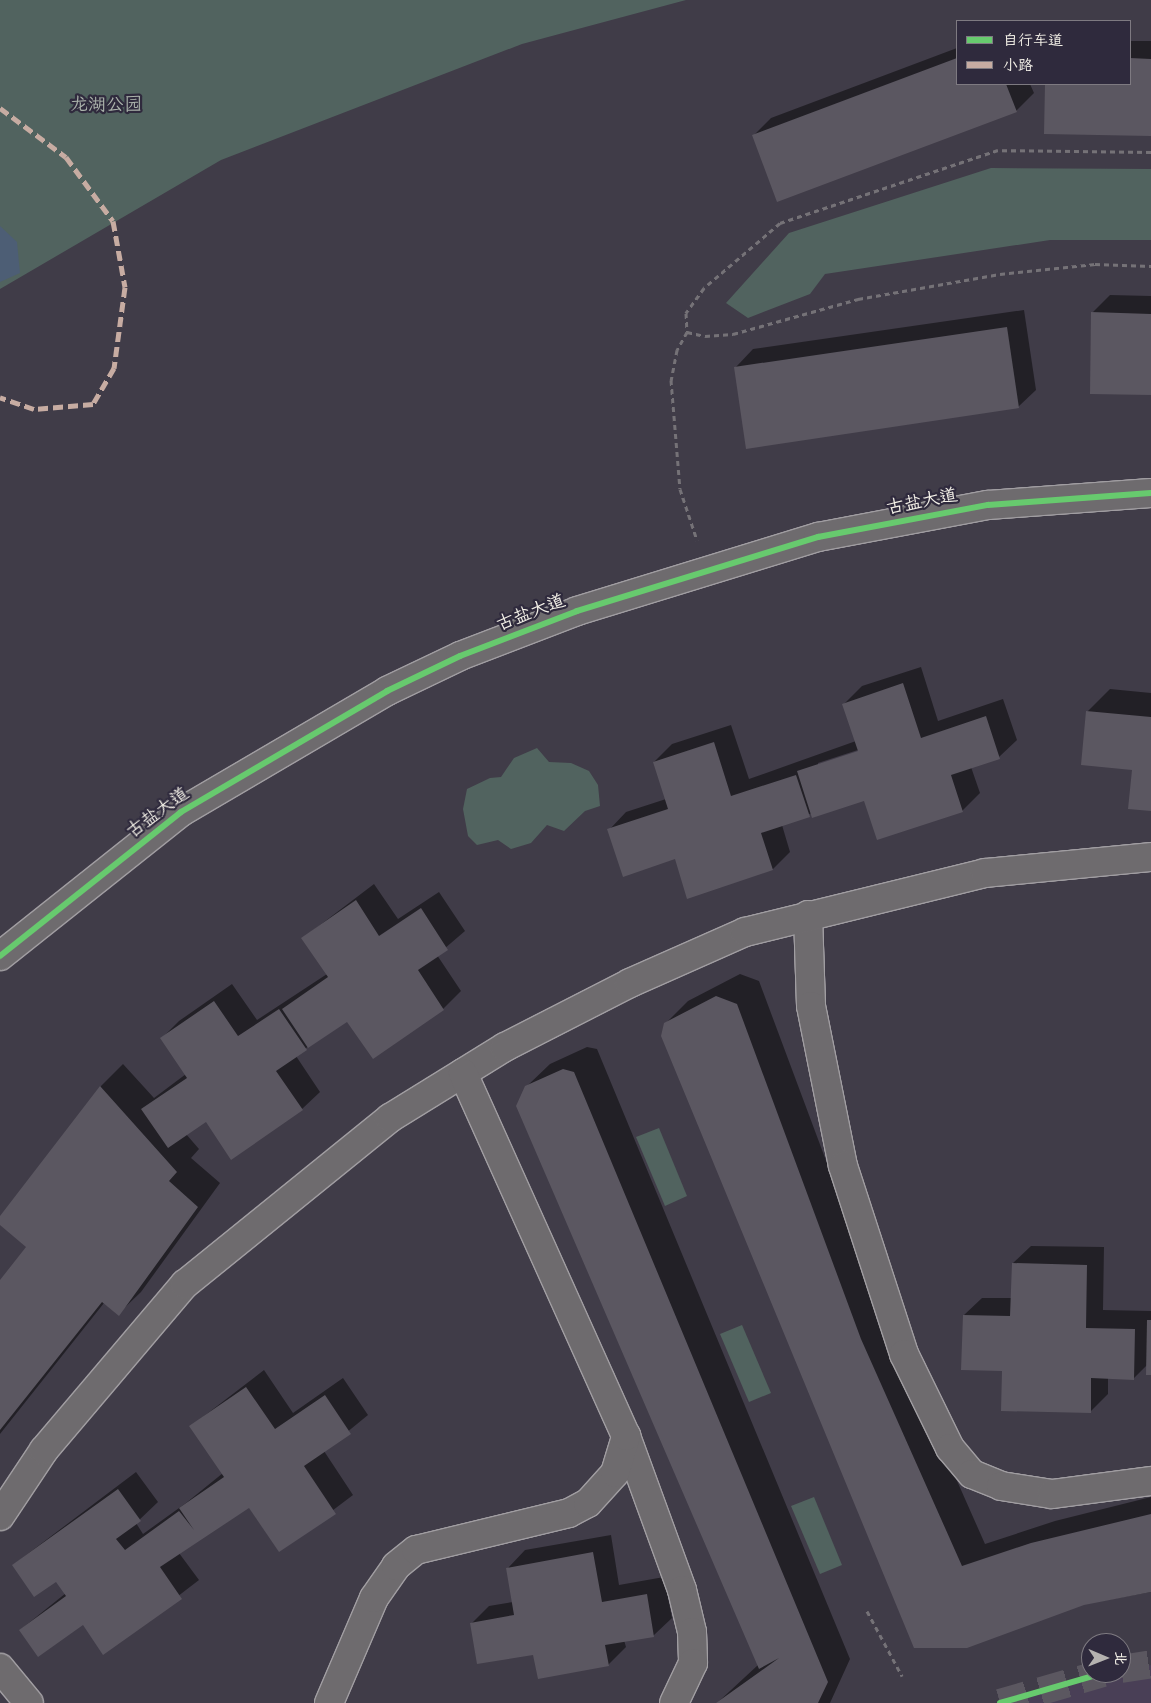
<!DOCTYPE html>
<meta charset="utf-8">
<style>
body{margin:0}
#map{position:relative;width:1151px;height:1703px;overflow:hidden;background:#403c48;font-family:"Comic Neue","LXGW WenKai TC",sans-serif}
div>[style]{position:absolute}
.built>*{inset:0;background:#493f56}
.green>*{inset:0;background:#51635f}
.water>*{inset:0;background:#4d5e75}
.shadow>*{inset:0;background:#0007}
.building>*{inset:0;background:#5b5761}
.minor-tunnel>*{height:28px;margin-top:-14px;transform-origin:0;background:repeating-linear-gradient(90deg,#5b5760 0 28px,transparent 0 42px)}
.path>*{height:3px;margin-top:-1.5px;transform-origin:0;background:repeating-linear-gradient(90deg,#757277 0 5px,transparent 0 9px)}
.roads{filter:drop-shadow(1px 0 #a19ea2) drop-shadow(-1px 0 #a19ea2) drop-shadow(0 1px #a19ea2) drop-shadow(0 -1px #a19ea2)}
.minor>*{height:28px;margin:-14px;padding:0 14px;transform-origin:14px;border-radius:14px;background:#6e6b6e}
.quiet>*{height:5px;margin-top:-2.5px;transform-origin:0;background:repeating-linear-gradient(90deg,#c7aca2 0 10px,transparent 0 15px)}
.cycleway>*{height:6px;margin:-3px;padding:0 3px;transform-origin:3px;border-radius:3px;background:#67ca6e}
span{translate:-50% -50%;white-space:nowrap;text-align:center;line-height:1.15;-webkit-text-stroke:4.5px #2f2a3d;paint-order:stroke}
.park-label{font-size:18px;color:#acb4ac}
.street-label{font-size:18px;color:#f4f1e8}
.legend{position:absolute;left:956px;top:20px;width:175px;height:65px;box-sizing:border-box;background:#2f2a3d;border:1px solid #7e7a81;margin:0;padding:6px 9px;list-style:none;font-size:15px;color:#f4f1e8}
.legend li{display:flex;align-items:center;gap:10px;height:25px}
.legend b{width:25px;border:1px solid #7e7a81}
.north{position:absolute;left:1081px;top:1633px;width:50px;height:50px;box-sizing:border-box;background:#2f2a3d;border:1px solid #7e7a81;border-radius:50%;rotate:91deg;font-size:14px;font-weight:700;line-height:20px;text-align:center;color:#f4f1e8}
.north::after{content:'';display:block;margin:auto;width:18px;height:22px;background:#b5b2b0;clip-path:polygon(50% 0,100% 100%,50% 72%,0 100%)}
</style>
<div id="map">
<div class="built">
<i style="clip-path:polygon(1151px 1665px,1151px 1703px,1005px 1703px,1048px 1686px)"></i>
</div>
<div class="green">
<i style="clip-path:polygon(0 0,686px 0,522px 44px,221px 160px,0 289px)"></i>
<i style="clip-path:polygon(991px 168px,1151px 169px,1151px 240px,1050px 240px,825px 274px,810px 294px,748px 318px,726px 303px,789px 233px)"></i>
<i style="clip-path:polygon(537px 748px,549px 762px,571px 763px,589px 771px,598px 785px,600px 806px,585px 811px,564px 831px,547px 825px,531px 843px,511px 849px,498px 840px,477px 845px,468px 836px,463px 809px,467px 789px,490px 778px,501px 777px,514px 758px)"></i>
<i style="clip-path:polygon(659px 1128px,687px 1196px,665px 1206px,636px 1137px)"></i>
<i style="clip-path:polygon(742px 1325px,771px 1393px,749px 1402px,720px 1334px)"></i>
<i style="clip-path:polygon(814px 1497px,842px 1565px,820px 1574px,791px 1506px)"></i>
</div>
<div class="water">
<i style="clip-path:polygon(0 226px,17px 242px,20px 273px,0 282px)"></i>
</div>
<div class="shadow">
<i style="clip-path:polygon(1130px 41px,1151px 41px,1151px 135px,1045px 133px,1046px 84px,1130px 84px)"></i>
<i style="clip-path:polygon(957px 48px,957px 84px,1030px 84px,1034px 93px,1016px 111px,753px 136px,771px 118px)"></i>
<i style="clip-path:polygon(1110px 295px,1151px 296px,1151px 394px,1092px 313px)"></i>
<i style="clip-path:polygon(1024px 310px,1036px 390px,1018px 407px,736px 367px,753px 349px)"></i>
<i style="clip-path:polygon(evenodd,921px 667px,938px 721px,1003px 699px,1017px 740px,999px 757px,971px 767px,980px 793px,962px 811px,865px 799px,812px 813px,782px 825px,790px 852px,773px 869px,676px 858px,609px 830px,626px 812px,666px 799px,654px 762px,672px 744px,731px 725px,749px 779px,856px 741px,844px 704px,862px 686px,921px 667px,864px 748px,864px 750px,818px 766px,818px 763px,864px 748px)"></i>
<i style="clip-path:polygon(1110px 689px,1151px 693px,1151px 810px,1133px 769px,1087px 712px)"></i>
<i style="clip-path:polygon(374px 884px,398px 919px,439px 892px,465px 931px,437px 955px,461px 991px,443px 1009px,373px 1057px,348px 1020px,310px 1045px,296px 1056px,320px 1092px,302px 1109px,207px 1120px,186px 1134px,199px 1149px,191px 1158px,220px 1183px,141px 1292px,118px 1314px,104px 1303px,0 1434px,0 1282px,28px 1247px,0 1224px,0 1218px,101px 1086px,123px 1064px,154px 1098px,186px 1074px,162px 1038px,179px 1021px,232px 984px,257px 1020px,327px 974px,303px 938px)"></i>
<i style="clip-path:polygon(740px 974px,759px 981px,884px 1316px,985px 1544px,1055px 1521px,1151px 1497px,1151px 1592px,1084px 1604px,967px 1646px,665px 1024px,688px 1001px)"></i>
<i style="clip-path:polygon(587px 1047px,597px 1049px,850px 1659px,830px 1703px,717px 1703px,758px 1665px,526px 1087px,550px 1064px)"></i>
<i style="clip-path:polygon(1031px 1246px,1104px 1247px,1103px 1310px,1151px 1311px,1151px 1374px,1147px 1365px,1134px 1378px,1108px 1378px,1108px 1394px,1090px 1412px,1003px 1369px,964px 1315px,982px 1298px,1012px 1298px,1013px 1263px)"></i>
<i style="clip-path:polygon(264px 1370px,293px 1413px,343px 1378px,368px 1415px,324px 1451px,353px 1495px,279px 1551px,249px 1507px,179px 1553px,199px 1580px,104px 1653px,83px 1623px,20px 1630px,66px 1593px,56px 1580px,13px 1565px,136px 1472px,158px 1502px,136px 1523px,143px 1534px,186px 1503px,223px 1473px,191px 1426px)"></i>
<i style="clip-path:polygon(611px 1535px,619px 1585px,664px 1577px,672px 1618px,654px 1635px,624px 1640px,626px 1647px,608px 1665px,534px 1653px,471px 1624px,489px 1606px,513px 1602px,508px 1568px,525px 1550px)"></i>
</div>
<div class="building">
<i style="clip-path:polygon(957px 58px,957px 84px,1006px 84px,1017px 112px,777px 202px,752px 135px)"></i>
<i style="clip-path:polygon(1130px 58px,1151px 59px,1151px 136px,1044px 134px,1045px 84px,1130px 84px)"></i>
<i style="clip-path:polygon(1091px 312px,1151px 314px,1151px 395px,1090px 394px)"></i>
<i style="clip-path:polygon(1007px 327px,1019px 408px,746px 449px,734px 367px)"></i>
<i style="clip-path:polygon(903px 683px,921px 738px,986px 716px,1000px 759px,951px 775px,963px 812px,877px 840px,864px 801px,812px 818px,797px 771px,858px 751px,842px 704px)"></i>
<i style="clip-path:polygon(1086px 711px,1151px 717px,1151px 811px,1128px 809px,1132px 770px,1081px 765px)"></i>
<i style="clip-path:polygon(714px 742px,731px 796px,796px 775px,810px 817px,761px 833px,773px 870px,687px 899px,675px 859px,623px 877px,607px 829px,668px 809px,653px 762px)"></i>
<i style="clip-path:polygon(356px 900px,379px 936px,421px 908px,448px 950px,418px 970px,444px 1010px,373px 1059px,347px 1022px,308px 1048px,282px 1009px,328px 977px,301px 938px)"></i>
<i style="clip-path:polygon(716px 996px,737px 1004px,861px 1339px,962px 1566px,1031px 1543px,1151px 1514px,1151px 1592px,1084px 1605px,967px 1648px,914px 1648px,661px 1036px,664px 1023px)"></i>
<i style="clip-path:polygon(214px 1001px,238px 1036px,279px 1009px,307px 1050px,276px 1071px,303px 1110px,231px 1160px,206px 1122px,168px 1148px,141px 1109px,187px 1078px,160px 1038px)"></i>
<i style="clip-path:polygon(563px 1069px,574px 1072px,828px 1682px,818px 1703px,716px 1703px,779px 1658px,759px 1669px,516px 1106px,525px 1086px)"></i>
<i style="clip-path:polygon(100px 1086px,177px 1172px,169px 1181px,198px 1207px,119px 1316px,102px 1302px,0 1430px,0 1280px,26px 1247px,0 1225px,0 1216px)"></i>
<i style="clip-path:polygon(1012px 1263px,1087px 1265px,1086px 1328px,1135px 1329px,1134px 1380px,1091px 1378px,1091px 1413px,1001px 1411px,1002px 1371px,961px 1370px,963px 1315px,1010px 1316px)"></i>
<i style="clip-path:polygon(1147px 1320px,1151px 1320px,1151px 1375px,1146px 1375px)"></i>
<i style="clip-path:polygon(246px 1387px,275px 1429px,325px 1395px,351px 1434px,304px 1466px,336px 1514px,279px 1552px,249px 1508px,160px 1567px,182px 1599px,103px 1655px,83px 1625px,38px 1657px,19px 1630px,66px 1596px,56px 1582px,34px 1597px,12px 1565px,118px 1489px,141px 1521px,116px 1539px,125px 1550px,179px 1511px,194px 1530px,179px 1508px,224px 1477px,189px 1426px)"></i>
<i style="clip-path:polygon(593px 1552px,602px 1602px,647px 1594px,654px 1637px,605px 1645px,609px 1666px,538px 1679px,533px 1655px,477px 1664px,470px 1623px,514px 1615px,506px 1568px)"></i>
</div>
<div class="minor-tunnel">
<i style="left:1121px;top:1669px;width:30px;rotate:-9deg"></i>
<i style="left:1000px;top:1703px;width:107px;rotate:-16.2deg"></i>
</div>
<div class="path">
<i style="left:1151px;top:152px;width:153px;rotate:-179.3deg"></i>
<i style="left:998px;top:150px;width:230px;rotate:161.5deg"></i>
<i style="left:780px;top:223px;width:100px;rotate:139.5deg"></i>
<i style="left:704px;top:288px;width:31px;rotate:126deg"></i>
<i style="left:686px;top:313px;width:19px;rotate:87deg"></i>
<i style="left:687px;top:332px;width:18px;rotate:13deg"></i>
<i style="left:705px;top:336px;width:28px;rotate:-4deg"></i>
<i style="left:733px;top:334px;width:130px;rotate:-15.6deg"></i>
<i style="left:858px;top:299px;width:144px;rotate:-10deg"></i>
<i style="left:1000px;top:274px;width:96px;rotate:-6deg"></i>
<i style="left:1095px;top:264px;width:56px;rotate:2deg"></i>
<i style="left:687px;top:332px;width:21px;rotate:119deg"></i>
<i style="left:677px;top:350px;width:31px;rotate:101deg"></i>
<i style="left:671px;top:380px;width:109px;rotate:85.3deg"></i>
<i style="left:680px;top:489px;width:54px;rotate:71.6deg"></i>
<i style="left:867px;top:1611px;width:74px;rotate:61.7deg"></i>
</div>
<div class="roads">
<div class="minor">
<i style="left:808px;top:915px;width:91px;rotate:88.1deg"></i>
<i style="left:811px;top:1006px;width:163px;rotate:78.7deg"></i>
<i style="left:843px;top:1166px;width:198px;rotate:72deg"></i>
<i style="left:904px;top:1354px;width:105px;rotate:63.9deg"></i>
<i style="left:950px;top:1448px;width:34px;rotate:50deg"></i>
<i style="left:972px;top:1474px;width:31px;rotate:22deg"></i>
<i style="left:1001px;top:1486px;width:52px;rotate:8.9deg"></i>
<i style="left:1052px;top:1494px;width:100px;rotate:-7.5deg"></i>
<i style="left:0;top:956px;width:231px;rotate:-38.5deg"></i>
<i style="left:181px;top:812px;width:239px;rotate:-30.4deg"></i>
<i style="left:387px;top:691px;width:81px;rotate:-25.6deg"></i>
<i style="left:460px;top:656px;width:125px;rotate:-21deg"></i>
<i style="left:577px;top:611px;width:252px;rotate:-17.1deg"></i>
<i style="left:818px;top:537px;width:173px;rotate:-10.7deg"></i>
<i style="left:988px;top:505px;width:163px;rotate:-4.2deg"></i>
<i style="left:626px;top:1436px;width:164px;rotate:70deg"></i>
<i style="left:682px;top:1590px;width:43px;rotate:76.6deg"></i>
<i style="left:692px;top:1632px;width:31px;rotate:88deg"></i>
<i style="left:693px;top:1663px;width:44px;rotate:115.4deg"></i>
<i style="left:0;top:1516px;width:79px;rotate:-56.3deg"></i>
<i style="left:44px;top:1450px;width:218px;rotate:-49.7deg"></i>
<i style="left:185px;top:1284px;width:264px;rotate:-39deg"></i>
<i style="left:390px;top:1118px;width:135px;rotate:-31.7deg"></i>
<i style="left:505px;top:1047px;width:140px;rotate:-27.1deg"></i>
<i style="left:630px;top:983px;width:126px;rotate:-23.9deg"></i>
<i style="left:745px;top:932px;width:247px;rotate:-13.8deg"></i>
<i style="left:985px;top:873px;width:167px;rotate:-5.5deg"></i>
<i style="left:0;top:1668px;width:45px;rotate:50.4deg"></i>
<i style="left:329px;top:1703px;width:114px;rotate:-66.8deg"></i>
<i style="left:374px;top:1598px;width:39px;rotate:-55deg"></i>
<i style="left:396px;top:1566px;width:26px;rotate:-39deg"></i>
<i style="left:416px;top:1550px;width:157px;rotate:-13.6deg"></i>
<i style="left:569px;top:1513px;width:21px;rotate:-28deg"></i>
<i style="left:588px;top:1503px;width:40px;rotate:-48deg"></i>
<i style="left:615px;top:1473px;width:39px;rotate:-73deg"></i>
<i style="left:626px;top:1436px;width:398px;rotate:-114.2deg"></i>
</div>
</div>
<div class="quiet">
<i style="left:0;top:108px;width:82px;rotate:36.6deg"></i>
<i style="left:66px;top:157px;width:79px;rotate:53.7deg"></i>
<i style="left:113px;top:221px;width:67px;rotate:79.7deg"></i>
<i style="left:125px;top:287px;width:82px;rotate:97.7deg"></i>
<i style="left:114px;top:368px;width:42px;rotate:120.3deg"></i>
<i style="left:93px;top:404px;width:59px;rotate:175.2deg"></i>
<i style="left:34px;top:409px;width:36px;rotate:-161deg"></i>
</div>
<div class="cycleway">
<i style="left:0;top:956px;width:231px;rotate:-38.5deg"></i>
<i style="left:181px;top:812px;width:239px;rotate:-30.4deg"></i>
<i style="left:387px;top:691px;width:81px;rotate:-25.6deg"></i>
<i style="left:460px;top:656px;width:125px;rotate:-21deg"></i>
<i style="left:577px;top:611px;width:252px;rotate:-17.1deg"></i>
<i style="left:818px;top:537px;width:173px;rotate:-10.7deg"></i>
<i style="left:988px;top:505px;width:163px;rotate:-4.2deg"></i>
<i style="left:1000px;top:1703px;width:107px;rotate:-16.2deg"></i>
</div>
<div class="park-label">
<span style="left:106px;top:105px">龙湖公园</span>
</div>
<div class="street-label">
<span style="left:922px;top:502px;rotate:-11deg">古盐大道</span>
<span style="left:531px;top:613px;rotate:-21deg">古盐大道</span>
<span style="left:158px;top:813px;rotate:-36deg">古盐大道</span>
</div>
<ul class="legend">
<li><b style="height:6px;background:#67ca6e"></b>自行车道</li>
<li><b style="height:6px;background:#c7aca2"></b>小路</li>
</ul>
<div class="north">北</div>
</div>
